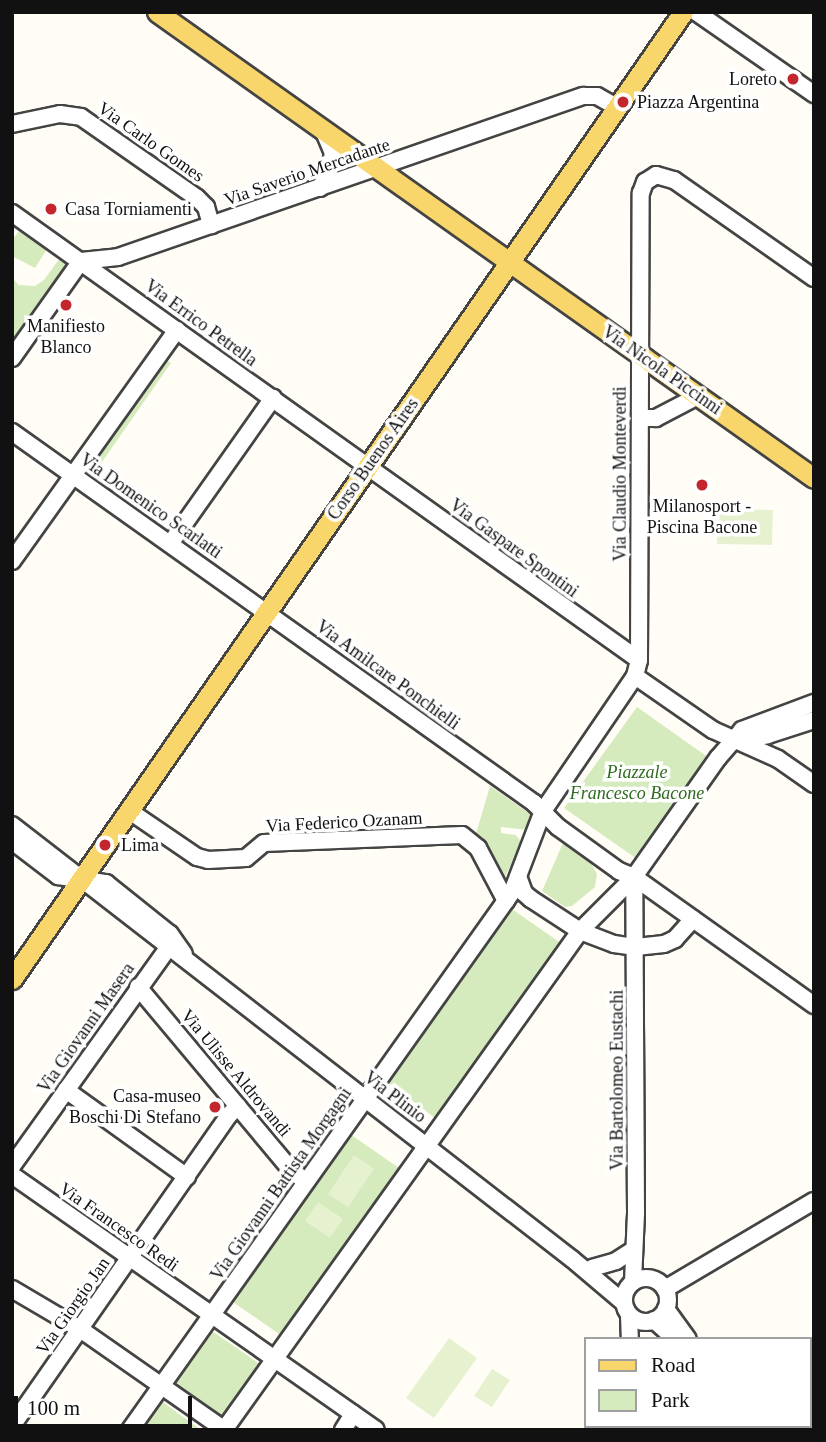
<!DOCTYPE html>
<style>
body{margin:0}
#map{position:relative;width:826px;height:1442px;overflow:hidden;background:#fffdf5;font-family:Georgia,serif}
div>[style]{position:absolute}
.green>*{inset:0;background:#d5ebbd}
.pitch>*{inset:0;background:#e6f2cf}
.roads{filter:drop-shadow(2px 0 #444) drop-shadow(-2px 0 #444) drop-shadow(0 2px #444) drop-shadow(0 -2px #444)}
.minor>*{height:16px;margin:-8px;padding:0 8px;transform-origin:8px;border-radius:8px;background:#fff}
.minor>.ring{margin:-8px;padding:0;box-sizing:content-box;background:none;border:16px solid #fff;border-radius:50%}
.major>*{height:19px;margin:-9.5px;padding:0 9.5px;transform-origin:9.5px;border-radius:9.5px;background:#f9d66b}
.dots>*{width:19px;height:19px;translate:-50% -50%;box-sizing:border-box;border:4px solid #fff;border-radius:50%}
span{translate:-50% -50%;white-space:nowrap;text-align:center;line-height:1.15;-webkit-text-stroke:7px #fff;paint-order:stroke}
.poi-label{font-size:18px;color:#111}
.right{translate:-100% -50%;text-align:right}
.left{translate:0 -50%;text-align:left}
.street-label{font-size:18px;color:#111}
.park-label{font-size:18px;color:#2f6b1f;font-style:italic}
.frame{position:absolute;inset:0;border:14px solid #111;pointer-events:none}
.legend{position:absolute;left:584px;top:1337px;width:228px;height:91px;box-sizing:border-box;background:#fff;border:2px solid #a0a0a0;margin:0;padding:9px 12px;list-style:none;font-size:21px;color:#111}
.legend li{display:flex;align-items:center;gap:14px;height:35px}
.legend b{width:35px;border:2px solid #a0a0a0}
.scale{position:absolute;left:14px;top:1396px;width:178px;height:32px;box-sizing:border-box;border:4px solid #111;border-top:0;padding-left:9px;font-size:21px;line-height:24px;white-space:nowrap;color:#111;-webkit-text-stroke:5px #fff;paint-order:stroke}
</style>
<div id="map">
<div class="green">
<i style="clip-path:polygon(20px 230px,47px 249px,35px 268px,12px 256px,12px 240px)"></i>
<i style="clip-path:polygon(60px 258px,67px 263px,12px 340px,12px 278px,19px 285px,35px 286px,44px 280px)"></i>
<i style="clip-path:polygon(165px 359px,171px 363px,95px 472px,85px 465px)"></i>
<i style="clip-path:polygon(637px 707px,709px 758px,637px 859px,564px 808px)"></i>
<i style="clip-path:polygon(490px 786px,533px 816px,528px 830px,501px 827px,501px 833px,516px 835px,522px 843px,504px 879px,475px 837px)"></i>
<i style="clip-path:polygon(563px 843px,589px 860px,597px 874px,595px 887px,572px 906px,565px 907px,542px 891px)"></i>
<i style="clip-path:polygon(509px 907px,562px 944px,435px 1118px,384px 1079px)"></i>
<i style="clip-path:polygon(347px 1132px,399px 1168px,282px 1336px,230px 1300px)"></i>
<i style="clip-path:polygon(209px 1329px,261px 1365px,223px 1419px,172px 1383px)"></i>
<i style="clip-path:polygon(160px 1400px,201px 1430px,139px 1430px)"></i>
</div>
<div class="pitch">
<i style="clip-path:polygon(718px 509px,773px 510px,772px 545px,717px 544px)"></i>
<i style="clip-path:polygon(354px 1155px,374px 1169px,348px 1207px,328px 1194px)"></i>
<i style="clip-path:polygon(318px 1202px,343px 1219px,330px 1238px,305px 1221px)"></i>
<i style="clip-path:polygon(449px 1338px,477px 1358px,434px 1418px,406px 1398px)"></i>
<i style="clip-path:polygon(492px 1369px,510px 1380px,492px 1407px,474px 1396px)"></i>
</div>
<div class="roads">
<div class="minor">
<i style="left:696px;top:12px;width:144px;rotate:34.8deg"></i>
<i style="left:12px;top:124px;width:49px;rotate:-11.8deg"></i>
<i style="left:60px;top:114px;width:21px;rotate:8deg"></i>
<i style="left:81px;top:117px;width:141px;rotate:34.9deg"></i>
<i style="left:197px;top:198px;width:13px;rotate:45deg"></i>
<i style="left:206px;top:207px;width:19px;rotate:74deg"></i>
<i style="left:320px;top:188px;width:18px;rotate:-61deg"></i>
<i style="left:329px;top:172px;width:19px;rotate:-78deg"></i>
<i style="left:333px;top:153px;width:23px;rotate:-113deg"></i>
<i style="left:12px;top:213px;width:770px;rotate:35.49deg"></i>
<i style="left:81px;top:261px;width:37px;rotate:-6deg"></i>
<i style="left:118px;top:257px;width:493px;rotate:-19.1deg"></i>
<i style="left:584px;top:96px;width:13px"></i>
<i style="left:597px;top:96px;width:23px;rotate:29deg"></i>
<i style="left:12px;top:358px;width:119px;rotate:-54.6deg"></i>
<i style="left:640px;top:418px;width:16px"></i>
<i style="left:656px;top:418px;width:47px;rotate:-27.6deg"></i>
<i style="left:12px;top:432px;width:640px;rotate:35.4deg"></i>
<i style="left:534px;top:803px;width:34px;rotate:45deg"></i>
<i style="left:558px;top:827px;width:75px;rotate:35.8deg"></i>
<i style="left:619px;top:871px;width:16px;rotate:22deg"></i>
<i style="left:634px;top:877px;width:221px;rotate:35.4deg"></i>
<i style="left:170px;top:544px;width:179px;rotate:-54.8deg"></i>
<i style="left:12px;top:561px;width:284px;rotate:-54.5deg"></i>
<i style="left:635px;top:676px;width:95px;rotate:34.7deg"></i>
<i style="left:713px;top:730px;width:71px;rotate:24deg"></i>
<i style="left:778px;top:759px;width:44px;rotate:34.8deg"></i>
<i style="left:738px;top:740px;width:30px;rotate:-9deg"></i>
<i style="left:768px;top:735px;width:48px;rotate:-18.1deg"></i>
<i style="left:131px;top:812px;width:80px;rotate:34.3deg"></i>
<i style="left:197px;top:857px;width:11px;rotate:15deg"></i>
<i style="left:208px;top:860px;width:38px;rotate:-3deg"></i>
<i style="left:246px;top:858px;width:23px;rotate:-40deg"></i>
<i style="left:264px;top:843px;width:198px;rotate:-2.3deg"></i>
<i style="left:462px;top:835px;width:21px;rotate:39deg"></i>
<i style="left:478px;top:848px;width:60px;rotate:62.2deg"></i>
<i style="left:12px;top:825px;width:708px;rotate:37.78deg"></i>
<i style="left:572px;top:1259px;width:68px;rotate:40.2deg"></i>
<i style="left:12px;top:841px;width:58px;rotate:37.3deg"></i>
<i style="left:58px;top:876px;width:49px;rotate:8.3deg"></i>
<i style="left:106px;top:883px;width:82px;rotate:38.6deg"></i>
<i style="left:170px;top:934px;width:24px;rotate:55deg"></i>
<i style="left:519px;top:879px;width:15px;rotate:70deg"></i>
<i style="left:524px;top:893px;width:9px;rotate:41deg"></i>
<i style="left:531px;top:899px;width:59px;rotate:33.1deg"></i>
<i style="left:580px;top:931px;width:36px;rotate:21deg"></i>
<i style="left:614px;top:944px;width:22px;rotate:8deg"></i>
<i style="left:636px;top:947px;width:28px;rotate:-6deg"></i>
<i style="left:664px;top:944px;width:12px;rotate:-24deg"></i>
<i style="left:675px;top:939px;width:27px;rotate:-48deg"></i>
<i style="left:138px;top:987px;width:239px;rotate:50.1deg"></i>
<i style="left:291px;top:1170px;width:18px;rotate:38deg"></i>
<i style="left:66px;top:1090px;width:149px;rotate:35.7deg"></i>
<i style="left:12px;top:1166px;width:269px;rotate:-54.4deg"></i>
<i style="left:12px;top:1175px;width:444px;rotate:35deg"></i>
<i style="left:592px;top:1268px;width:25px;rotate:-16deg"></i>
<i style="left:616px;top:1261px;width:20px;rotate:-33deg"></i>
<i class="ring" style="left:624px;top:1278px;width:28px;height:28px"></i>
<i style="left:633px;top:1282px;width:70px;rotate:-87.5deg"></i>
<i style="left:636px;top:1212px;width:335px;rotate:-90.3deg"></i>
<i style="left:12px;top:1289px;width:79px;rotate:30.5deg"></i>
<i style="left:80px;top:1329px;width:177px;rotate:34.9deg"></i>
<i style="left:665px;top:1289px;width:173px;rotate:-30.6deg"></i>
<i style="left:666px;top:1309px;width:37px;rotate:54deg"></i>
<i style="left:629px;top:1315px;width:24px;rotate:88deg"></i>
<i style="left:654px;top:1320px;width:28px;rotate:42deg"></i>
<i style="left:12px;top:1426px;width:378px;rotate:-55.1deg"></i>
<i style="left:228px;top:1116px;width:14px;rotate:-45deg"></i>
<i style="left:635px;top:1426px;width:4px;rotate:90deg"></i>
<i style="left:795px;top:1426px;width:6px;rotate:39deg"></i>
<i style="left:130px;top:1430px;width:660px;rotate:-54.62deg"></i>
<i style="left:512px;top:892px;width:87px;rotate:-69.1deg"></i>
<i style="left:543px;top:811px;width:163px;rotate:-55.7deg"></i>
<i style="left:635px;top:676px;width:16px;rotate:-76deg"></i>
<i style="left:639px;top:660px;width:467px;rotate:-89.8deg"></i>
<i style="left:641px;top:193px;width:12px;rotate:-70deg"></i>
<i style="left:645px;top:182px;width:13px;rotate:-32deg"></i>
<i style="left:656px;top:175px;width:19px;rotate:16deg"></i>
<i style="left:674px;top:180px;width:171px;rotate:35deg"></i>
<i style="left:224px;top:1430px;width:613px;rotate:-54.49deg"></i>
<i style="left:580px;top:931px;width:76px;rotate:-45deg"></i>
<i style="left:634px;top:877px;width:146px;rotate:-54.8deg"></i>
<i style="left:718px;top:758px;width:37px;rotate:-49deg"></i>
<i style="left:742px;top:730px;width:77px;rotate:-20.6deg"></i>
<i style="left:343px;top:1430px;width:19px;rotate:-58deg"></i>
</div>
<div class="major">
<i style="left:157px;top:12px;width:805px;rotate:35.35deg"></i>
<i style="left:12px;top:979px;width:1177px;rotate:-55.24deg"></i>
</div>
</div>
<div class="dots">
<i style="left:793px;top:79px;background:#c4262e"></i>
<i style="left:623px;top:102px;background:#c4262e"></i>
<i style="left:51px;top:209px;background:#c4262e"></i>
<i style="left:66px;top:305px;background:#c4262e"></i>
<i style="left:702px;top:485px;background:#c4262e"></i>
<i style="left:105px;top:845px;background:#c4262e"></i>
<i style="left:215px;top:1107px;background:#c4262e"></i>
</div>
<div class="poi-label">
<span class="right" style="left:777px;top:79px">Loreto</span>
<span class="left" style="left:637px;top:102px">Piazza Argentina</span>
<span class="left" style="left:65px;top:209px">Casa Torniamenti</span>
<span style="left:66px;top:337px">Manifiesto<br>Blanco</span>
<span style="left:702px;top:517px">Milanosport -<br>Piscina Bacone</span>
<span class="left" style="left:121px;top:845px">Lima</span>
<span class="right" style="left:201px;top:1107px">Casa-museo<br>Boschi Di Stefano</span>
</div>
<div class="street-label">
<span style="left:151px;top:142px;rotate:35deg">Via Carlo Gomes</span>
<span style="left:307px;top:172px;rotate:-19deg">Via Saverio Mercadante</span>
<span style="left:201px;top:323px;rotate:36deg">Via Errico Petrella</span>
<span style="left:662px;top:370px;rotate:35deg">Via Nicola Piccinni</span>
<span style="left:373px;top:459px;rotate:-55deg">Corso Buenos Aires</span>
<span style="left:620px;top:474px;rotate:-90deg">Via Claudio Monteverdi</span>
<span style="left:151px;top:506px;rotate:35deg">Via Domenico Scarlatti</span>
<span style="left:514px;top:548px;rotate:36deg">Via Gaspare Spontini</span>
<span style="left:388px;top:675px;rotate:36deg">Via Amilcare Ponchielli</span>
<span style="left:344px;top:822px;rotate:-3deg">Via Federico Ozanam</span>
<span style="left:86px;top:1028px;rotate:-55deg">Via Giovanni Masera</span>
<span style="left:236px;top:1073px;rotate:50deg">Via Ulisse Aldrovandi</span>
<span style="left:617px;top:1080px;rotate:-90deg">Via Bartolomeo Eustachi</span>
<span style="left:395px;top:1097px;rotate:37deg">Via Plinio</span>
<span style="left:281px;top:1184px;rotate:-55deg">Via Giovanni Battista Morgagni</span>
<span style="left:119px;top:1227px;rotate:35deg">Via Francesco Redi</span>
<span style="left:73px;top:1306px;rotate:-55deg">Via Giorgio Jan</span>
</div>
<div class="park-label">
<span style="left:637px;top:783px">Piazzale<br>Francesco Bacone</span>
</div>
<div class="frame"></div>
<ul class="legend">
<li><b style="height:9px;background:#f9d66b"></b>Road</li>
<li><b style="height:19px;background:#d5ebbd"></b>Park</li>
</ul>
<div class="scale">100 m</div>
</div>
